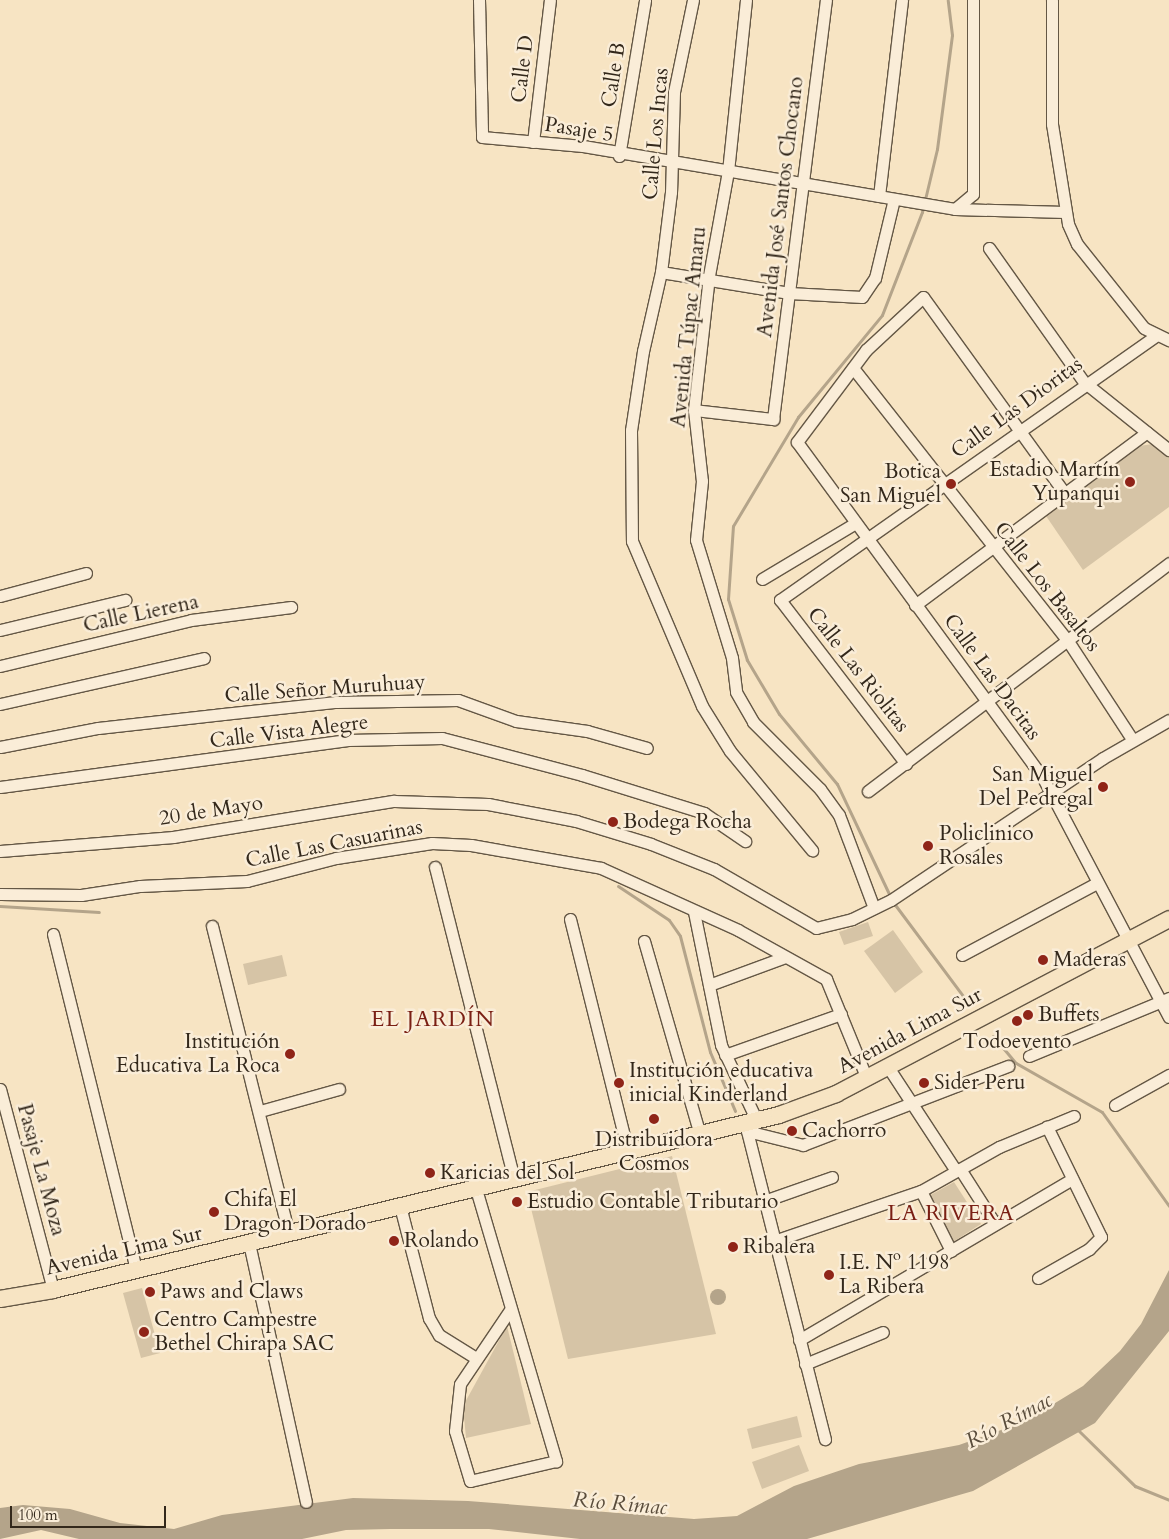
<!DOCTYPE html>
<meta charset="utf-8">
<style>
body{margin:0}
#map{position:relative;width:1169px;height:1539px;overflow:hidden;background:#f7e4c3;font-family:Cardo,serif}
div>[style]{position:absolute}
.green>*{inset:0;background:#d6c4a6}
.water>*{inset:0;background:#b4a48a}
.round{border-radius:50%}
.stream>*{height:3px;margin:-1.5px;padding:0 1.5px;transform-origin:1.5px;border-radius:1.5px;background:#b4a48a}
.roads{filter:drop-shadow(1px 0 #645745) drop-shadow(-1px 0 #645745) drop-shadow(0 1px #645745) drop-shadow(0 -1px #645745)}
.minor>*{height:11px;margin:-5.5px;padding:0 5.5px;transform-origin:5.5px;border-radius:5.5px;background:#faedd8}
.highway>*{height:16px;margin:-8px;padding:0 8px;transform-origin:8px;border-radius:8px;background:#f7e4c3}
.dots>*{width:14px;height:14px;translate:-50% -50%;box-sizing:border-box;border:2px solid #faedd8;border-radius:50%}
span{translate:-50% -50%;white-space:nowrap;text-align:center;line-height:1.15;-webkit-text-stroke:5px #faedd8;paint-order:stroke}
.street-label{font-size:21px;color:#33281b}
.poi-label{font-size:21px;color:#33281b}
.right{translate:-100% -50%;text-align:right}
.left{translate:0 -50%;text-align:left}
.neighbourhood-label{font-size:22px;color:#7a1f14;letter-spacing:1px}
.water-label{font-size:22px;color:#5a4d3c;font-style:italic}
.scale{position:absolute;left:10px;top:1506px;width:156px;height:22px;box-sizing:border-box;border:2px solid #33281b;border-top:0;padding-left:6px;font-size:15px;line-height:18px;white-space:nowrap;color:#33281b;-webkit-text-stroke:4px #faedd8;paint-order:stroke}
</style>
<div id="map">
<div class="green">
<i style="clip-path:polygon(1153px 444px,1169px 458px,1169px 507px,1083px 570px,1046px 516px,1139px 446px)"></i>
<i style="clip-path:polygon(868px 922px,873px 936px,844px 945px,839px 932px)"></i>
<i style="clip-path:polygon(893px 930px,923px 972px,895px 993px,864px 951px)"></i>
<i style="clip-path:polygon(282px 955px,287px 976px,248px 985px,243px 964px)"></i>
<i style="clip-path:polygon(672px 1156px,716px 1334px,568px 1359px,527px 1192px)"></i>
<i style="clip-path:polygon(954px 1182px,981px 1224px,953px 1242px,927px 1197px)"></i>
<i style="clip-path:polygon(142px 1288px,160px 1353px,141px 1358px,123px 1293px)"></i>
<i style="clip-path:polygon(507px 1326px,531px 1424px,466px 1438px,463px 1406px)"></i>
<i style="clip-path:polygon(797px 1416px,802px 1437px,752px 1449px,747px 1429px)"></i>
<i style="clip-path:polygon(799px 1445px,809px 1471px,762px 1489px,752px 1462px)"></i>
</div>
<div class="water">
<i style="clip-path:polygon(1169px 1270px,1169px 1331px,1095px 1423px,973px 1491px,807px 1539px,580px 1539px,489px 1529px,390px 1529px,346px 1530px,302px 1539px,79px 1539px,41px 1530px,0 1539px,0 1508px,23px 1505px,70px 1509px,120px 1523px,174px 1529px,222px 1515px,353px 1498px,468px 1501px,694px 1519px,737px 1516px,794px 1486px,859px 1464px,959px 1445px,1024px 1422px,1083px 1386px,1120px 1351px,1141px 1324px)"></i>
<i class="round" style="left:710px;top:1289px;width:16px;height:16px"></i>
</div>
<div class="stream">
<i style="left:618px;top:886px;width:61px;rotate:33.7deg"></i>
<i style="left:669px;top:920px;width:19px;rotate:55deg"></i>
<i style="left:680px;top:936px;width:120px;rotate:75.5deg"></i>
<i style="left:710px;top:1052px;width:64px;rotate:67deg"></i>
<i style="left:890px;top:896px;width:124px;rotate:-115.3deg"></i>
<i style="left:837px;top:784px;width:91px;rotate:-129.6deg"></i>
<i style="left:779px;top:714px;width:63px;rotate:-120.7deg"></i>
<i style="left:747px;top:660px;width:64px;rotate:-107.3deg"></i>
<i style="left:728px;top:599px;width:73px;rotate:-86.1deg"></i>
<i style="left:733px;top:526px;width:127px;rotate:-59.2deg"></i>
<i style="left:798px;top:417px;width:132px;rotate:-50.5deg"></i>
<i style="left:882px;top:315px;width:110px;rotate:-68.8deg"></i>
<i style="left:922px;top:212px;width:65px;rotate:-76.6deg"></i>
<i style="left:937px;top:149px;width:115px;rotate:-82.5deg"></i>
<i style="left:952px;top:35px;width:35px;rotate:-97deg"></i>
<i style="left:893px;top:902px;width:127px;rotate:53.3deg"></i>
<i style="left:0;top:906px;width:99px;rotate:3.5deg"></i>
<i style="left:993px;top:1036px;width:35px;rotate:50deg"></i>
<i style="left:1016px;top:1063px;width:99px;rotate:29.7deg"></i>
<i style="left:1102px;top:1112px;width:115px;rotate:54.5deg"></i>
<i style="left:1078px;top:1430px;width:80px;rotate:44.5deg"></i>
<i style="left:1135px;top:1486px;width:37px;rotate:22deg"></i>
</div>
<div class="roads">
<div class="minor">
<i style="left:479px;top:0;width:137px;rotate:88.7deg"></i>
<i style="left:482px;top:137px;width:101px;rotate:5.1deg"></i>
<i style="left:583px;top:146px;width:377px;rotate:9.6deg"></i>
<i style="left:955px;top:209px;width:110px;rotate:1.6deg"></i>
<i style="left:693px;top:0;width:94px;rotate:101.7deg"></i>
<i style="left:674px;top:92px;width:100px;rotate:91.7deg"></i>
<i style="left:671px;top:192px;width:81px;rotate:97.1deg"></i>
<i style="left:661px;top:272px;width:81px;rotate:102.8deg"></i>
<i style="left:643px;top:351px;width:80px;rotate:98.6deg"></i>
<i style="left:631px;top:430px;width:111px;rotate:89.5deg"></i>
<i style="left:632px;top:541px;width:179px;rotate:67deg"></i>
<i style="left:702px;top:706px;width:53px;rotate:58.1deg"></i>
<i style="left:730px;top:751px;width:129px;rotate:50.4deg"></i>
<i style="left:746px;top:0;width:172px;rotate:96deg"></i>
<i style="left:728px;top:171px;width:107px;rotate:100.3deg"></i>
<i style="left:709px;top:276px;width:135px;rotate:96.4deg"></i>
<i style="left:694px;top:410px;width:71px;rotate:83.6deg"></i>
<i style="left:702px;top:481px;width:59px;rotate:95.8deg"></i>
<i style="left:696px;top:540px;width:123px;rotate:73deg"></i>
<i style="left:732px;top:658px;width:34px;rotate:83deg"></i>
<i style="left:736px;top:692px;width:34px;rotate:60deg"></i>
<i style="left:753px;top:722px;width:95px;rotate:45deg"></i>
<i style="left:820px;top:789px;width:32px;rotate:54deg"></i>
<i style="left:839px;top:815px;width:99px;rotate:69.4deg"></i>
<i style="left:1052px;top:0;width:124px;rotate:90deg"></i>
<i style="left:1052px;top:124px;width:101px;rotate:80.9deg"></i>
<i style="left:1068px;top:224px;width:22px;rotate:66deg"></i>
<i style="left:1077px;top:244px;width:107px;rotate:51.4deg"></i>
<i style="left:1144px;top:328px;width:28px;rotate:26deg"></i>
<i style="left:533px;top:142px;width:143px;rotate:-83.2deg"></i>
<i style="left:619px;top:156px;width:158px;rotate:-80.5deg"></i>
<i style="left:879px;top:196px;width:197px;rotate:-83.3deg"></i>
<i style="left:955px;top:209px;width:23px;rotate:-40deg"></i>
<i style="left:973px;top:194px;width:194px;rotate:-90deg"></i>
<i style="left:989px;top:248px;width:164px;rotate:54.7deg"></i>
<i style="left:1084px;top:382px;width:109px;rotate:38.7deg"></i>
<i style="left:661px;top:272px;width:130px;rotate:9.3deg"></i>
<i style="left:789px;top:293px;width:73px;rotate:3.1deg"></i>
<i style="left:862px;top:297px;width:23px;rotate:-56deg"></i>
<i style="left:875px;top:278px;width:81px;rotate:-76.5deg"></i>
<i style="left:853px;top:368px;width:347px;rotate:51.8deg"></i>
<i style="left:1068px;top:641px;width:117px;rotate:56.9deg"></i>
<i style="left:694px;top:410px;width:80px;rotate:6.5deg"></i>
<i style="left:773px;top:419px;width:422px;rotate:-82.8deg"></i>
<i style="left:1063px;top:491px;width:239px;rotate:-125.8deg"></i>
<i style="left:923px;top:297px;width:78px;rotate:137.1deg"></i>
<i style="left:866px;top:350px;width:115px;rotate:126.9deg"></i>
<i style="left:797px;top:442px;width:419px;rotate:53.8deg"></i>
<i style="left:1044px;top:780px;width:268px;rotate:62.2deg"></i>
<i style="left:762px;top:579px;width:107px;rotate:-30.9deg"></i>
<i style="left:0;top:596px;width:89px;rotate:-15deg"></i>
<i style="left:915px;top:605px;width:289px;rotate:-36.7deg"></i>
<i style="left:0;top:630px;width:129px;rotate:-13.5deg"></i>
<i style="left:0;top:666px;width:196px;rotate:-13.5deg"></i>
<i style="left:191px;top:620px;width:101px;rotate:-7.4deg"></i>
<i style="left:0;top:704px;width:209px;rotate:-12.7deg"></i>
<i style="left:0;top:747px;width:100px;rotate:-11deg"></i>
<i style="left:98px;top:728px;width:126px;rotate:-6.4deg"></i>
<i style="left:223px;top:714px;width:114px;rotate:-6.1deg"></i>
<i style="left:336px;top:702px;width:122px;rotate:-0.9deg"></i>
<i style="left:458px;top:700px;width:62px;rotate:19.9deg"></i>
<i style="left:516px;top:721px;width:72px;rotate:8deg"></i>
<i style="left:587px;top:731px;width:62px;rotate:15.8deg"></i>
<i style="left:906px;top:764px;width:207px;rotate:-127.5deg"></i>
<i style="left:780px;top:600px;width:459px;rotate:-35.1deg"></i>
<i style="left:0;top:787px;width:351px;rotate:-7.7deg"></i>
<i style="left:348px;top:740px;width:94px;rotate:-1.2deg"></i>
<i style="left:442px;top:738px;width:145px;rotate:14.8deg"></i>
<i style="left:582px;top:775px;width:128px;rotate:17.3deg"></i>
<i style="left:704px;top:813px;width:50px;rotate:34.3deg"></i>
<i style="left:868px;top:791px;width:378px;rotate:-37.1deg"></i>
<i style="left:0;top:851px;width:174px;rotate:-4.6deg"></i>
<i style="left:173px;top:837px;width:224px;rotate:-9.3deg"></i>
<i style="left:394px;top:801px;width:94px;rotate:1.8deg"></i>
<i style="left:488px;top:804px;width:90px;rotate:10.9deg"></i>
<i style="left:576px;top:821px;width:78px;rotate:17deg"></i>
<i style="left:651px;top:844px;width:68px;rotate:21.6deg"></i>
<i style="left:714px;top:869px;width:118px;rotate:30deg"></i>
<i style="left:816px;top:928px;width:37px;rotate:-14deg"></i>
<i style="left:852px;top:919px;width:43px;rotate:-26deg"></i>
<i style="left:891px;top:900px;width:255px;rotate:-33.8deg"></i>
<i style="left:1103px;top:758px;width:76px;rotate:-29.9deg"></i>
<i style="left:435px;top:867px;width:323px;rotate:75.8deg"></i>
<i style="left:0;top:894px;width:81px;rotate:0.7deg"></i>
<i style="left:81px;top:895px;width:60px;rotate:-8.7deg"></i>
<i style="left:140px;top:886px;width:107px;rotate:-2.7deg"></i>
<i style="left:247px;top:881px;width:92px;rotate:-14.5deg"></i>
<i style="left:336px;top:858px;width:97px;rotate:-8.9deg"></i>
<i style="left:432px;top:843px;width:39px;rotate:3deg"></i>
<i style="left:471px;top:845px;width:132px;rotate:10deg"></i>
<i style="left:601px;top:868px;width:150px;rotate:24.3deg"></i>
<i style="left:738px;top:930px;width:101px;rotate:29.1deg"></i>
<i style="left:826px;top:979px;width:108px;rotate:67.7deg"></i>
<i style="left:694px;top:912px;width:136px;rotate:78.5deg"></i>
<i style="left:721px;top:1045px;width:84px;rotate:64.7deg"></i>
<i style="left:757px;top:1121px;width:6px;rotate:135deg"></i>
<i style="left:570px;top:919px;width:240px;rotate:76deg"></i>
<i style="left:212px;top:926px;width:317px;rotate:76deg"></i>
<i style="left:53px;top:934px;width:346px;rotate:76.1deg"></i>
<i style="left:644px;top:941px;width:202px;rotate:73.9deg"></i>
<i style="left:962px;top:955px;width:151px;rotate:-28.1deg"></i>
<i style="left:709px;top:985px;width:81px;rotate:-20.2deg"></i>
<i style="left:725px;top:1055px;width:123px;rotate:-19.5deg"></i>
<i style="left:1029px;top:1056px;width:152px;rotate:-22.5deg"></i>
<i style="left:888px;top:1067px;width:124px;rotate:56.8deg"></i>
<i style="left:0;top:1089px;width:208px;rotate:75.2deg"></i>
<i style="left:1115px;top:1105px;width:62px;rotate:-29.1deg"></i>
<i style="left:260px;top:1111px;width:82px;rotate:-15.6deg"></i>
<i style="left:747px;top:1131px;width:318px;rotate:75.8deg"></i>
<i style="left:747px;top:1131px;width:58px;rotate:14deg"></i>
<i style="left:803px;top:1145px;width:220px;rotate:-21.1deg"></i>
<i style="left:960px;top:1169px;width:65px;rotate:57.5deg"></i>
<i style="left:476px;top:1189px;width:284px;rotate:73.6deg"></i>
<i style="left:556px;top:1461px;width:88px;rotate:166.9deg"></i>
<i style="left:470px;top:1481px;width:52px;rotate:-106.7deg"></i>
<i style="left:455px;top:1431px;width:47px;rotate:-83.9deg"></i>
<i style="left:460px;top:1384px;width:89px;rotate:-56deg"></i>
<i style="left:921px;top:1191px;width:67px;rotate:63.4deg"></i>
<i style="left:764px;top:1201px;width:72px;rotate:-19.4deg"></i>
<i style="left:400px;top:1206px;width:116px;rotate:75.5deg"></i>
<i style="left:429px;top:1318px;width:20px;rotate:60deg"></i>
<i style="left:439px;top:1335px;width:44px;rotate:31.9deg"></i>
<i style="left:774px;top:1241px;width:155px;rotate:-18.8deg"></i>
<i style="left:921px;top:1191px;width:90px;rotate:-29.4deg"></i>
<i style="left:999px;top:1147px;width:81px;rotate:-22.5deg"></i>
<i style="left:249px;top:1243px;width:265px;rotate:77.6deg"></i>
<i style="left:1038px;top:1278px;width:59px;rotate:-29.6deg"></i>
<i style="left:1089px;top:1249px;width:17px;rotate:-45deg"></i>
<i style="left:1101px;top:1237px;width:123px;rotate:-116.1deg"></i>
<i style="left:799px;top:1340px;width:317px;rotate:-30.5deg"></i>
<i style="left:805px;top:1364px;width:84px;rotate:-22.3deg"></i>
</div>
<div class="highway">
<i style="left:0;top:1299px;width:54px;rotate:-9.6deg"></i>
<i style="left:53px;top:1290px;width:747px;rotate:-13.55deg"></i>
<i style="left:779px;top:1115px;width:61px;rotate:-20.2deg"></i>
<i style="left:836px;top:1094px;width:376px;rotate:-27.7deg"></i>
</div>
</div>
<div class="dots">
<i style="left:1130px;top:482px;background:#8f2418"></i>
<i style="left:951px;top:484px;background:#8f2418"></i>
<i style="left:1103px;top:787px;background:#8f2418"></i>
<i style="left:613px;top:822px;background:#8f2418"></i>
<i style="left:928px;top:846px;background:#8f2418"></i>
<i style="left:1043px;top:960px;background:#8f2418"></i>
<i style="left:1028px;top:1015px;background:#8f2418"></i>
<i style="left:1017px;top:1021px;background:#8f2418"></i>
<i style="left:290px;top:1054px;background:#8f2418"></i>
<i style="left:619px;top:1083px;background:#8f2418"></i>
<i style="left:924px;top:1083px;background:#8f2418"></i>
<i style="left:654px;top:1119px;background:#8f2418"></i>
<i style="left:792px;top:1131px;background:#8f2418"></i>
<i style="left:430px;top:1173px;background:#8f2418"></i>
<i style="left:517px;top:1202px;background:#8f2418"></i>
<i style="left:214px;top:1212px;background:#8f2418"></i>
<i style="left:394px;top:1241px;background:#8f2418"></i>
<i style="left:733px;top:1247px;background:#8f2418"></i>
<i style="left:829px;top:1275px;background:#8f2418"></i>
<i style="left:150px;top:1292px;background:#8f2418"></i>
<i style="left:144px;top:1332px;background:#8f2418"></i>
</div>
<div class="street-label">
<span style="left:523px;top:69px;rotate:-83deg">Calle D</span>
<span style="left:614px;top:75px;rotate:-81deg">Calle B</span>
<span style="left:579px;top:130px;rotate:9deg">Pasaje 5</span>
<span style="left:656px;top:134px;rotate:-85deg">Calle Los Incas</span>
<span style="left:781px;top:207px;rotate:-83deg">Avenida José Santos Chocano</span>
<span style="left:689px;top:327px;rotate:-84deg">Avenida Túpac Amaru</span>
<span style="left:1017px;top:408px;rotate:-36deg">Calle Las Dioritas</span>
<span style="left:1047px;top:587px;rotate:52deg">Calle Los Basaltos</span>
<span style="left:141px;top:614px;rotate:-12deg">Calle Lierena</span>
<span style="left:858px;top:670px;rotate:52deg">Calle Las Riolitas</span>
<span style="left:992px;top:677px;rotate:54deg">Calle Las Dacitas</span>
<span style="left:325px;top:689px;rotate:-4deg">Calle Señor Muruhuay</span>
<span style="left:289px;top:732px;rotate:-7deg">Calle Vista Alegre</span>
<span style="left:211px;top:811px;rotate:-9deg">20 de Mayo</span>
<span style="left:334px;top:844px;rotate:-11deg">Calle Las Casuarinas</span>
<span style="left:910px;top:1031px;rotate:-28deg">Avenida Lima Sur</span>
<span style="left:41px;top:1170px;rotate:75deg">Pasaje La Moza</span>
<span style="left:124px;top:1251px;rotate:-13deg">Avenida Lima Sur</span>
</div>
<div class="poi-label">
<span class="right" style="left:1120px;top:482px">Estadio Martín<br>Yupanqui</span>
<span class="right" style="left:941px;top:484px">Botica<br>San Miguel</span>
<span class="right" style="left:1093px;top:787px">San Miguel<br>Del Pedregal</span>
<span class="left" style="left:623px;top:822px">Bodega Rocha</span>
<span class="left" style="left:939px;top:846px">Policlinico<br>Rosales</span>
<span class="left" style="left:1053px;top:960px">Maderas</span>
<span class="left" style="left:1038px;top:1015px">Buffets</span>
<span class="right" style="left:280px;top:1054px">Institución<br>Educativa La Roca</span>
<span style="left:1017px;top:1042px">Todoevento</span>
<span class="left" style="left:629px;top:1083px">Institución educativa<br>inicial Kinderland</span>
<span class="left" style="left:934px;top:1083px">Sider Peru</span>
<span class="left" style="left:802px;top:1131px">Cachorro</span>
<span style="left:654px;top:1152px">Distribuidora<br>Cosmos</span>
<span class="left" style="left:440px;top:1173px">Karicias del Sol</span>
<span class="left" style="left:224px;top:1212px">Chifa El<br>Dragon Dorado</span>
<span class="left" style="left:527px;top:1202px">Estudio Contable Tributario</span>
<span class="left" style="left:404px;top:1241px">Rolando</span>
<span class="left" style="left:743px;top:1247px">Ribalera</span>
<span class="left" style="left:839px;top:1275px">I.E. Nº 1198<br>La Ribera</span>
<span class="left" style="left:160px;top:1292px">Paws and Claws</span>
<span class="left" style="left:154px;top:1332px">Centro Campestre<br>Bethel Chirapa SAC</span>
</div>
<div class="neighbourhood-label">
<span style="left:433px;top:1020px">EL JARDÍN</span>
<span style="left:951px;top:1214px">LA RIVERA</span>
</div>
<div class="water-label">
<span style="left:1009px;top:1421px;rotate:-28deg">Río Rímac</span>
<span style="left:620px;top:1504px;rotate:5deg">Río Rímac</span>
</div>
<div class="scale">100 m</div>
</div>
